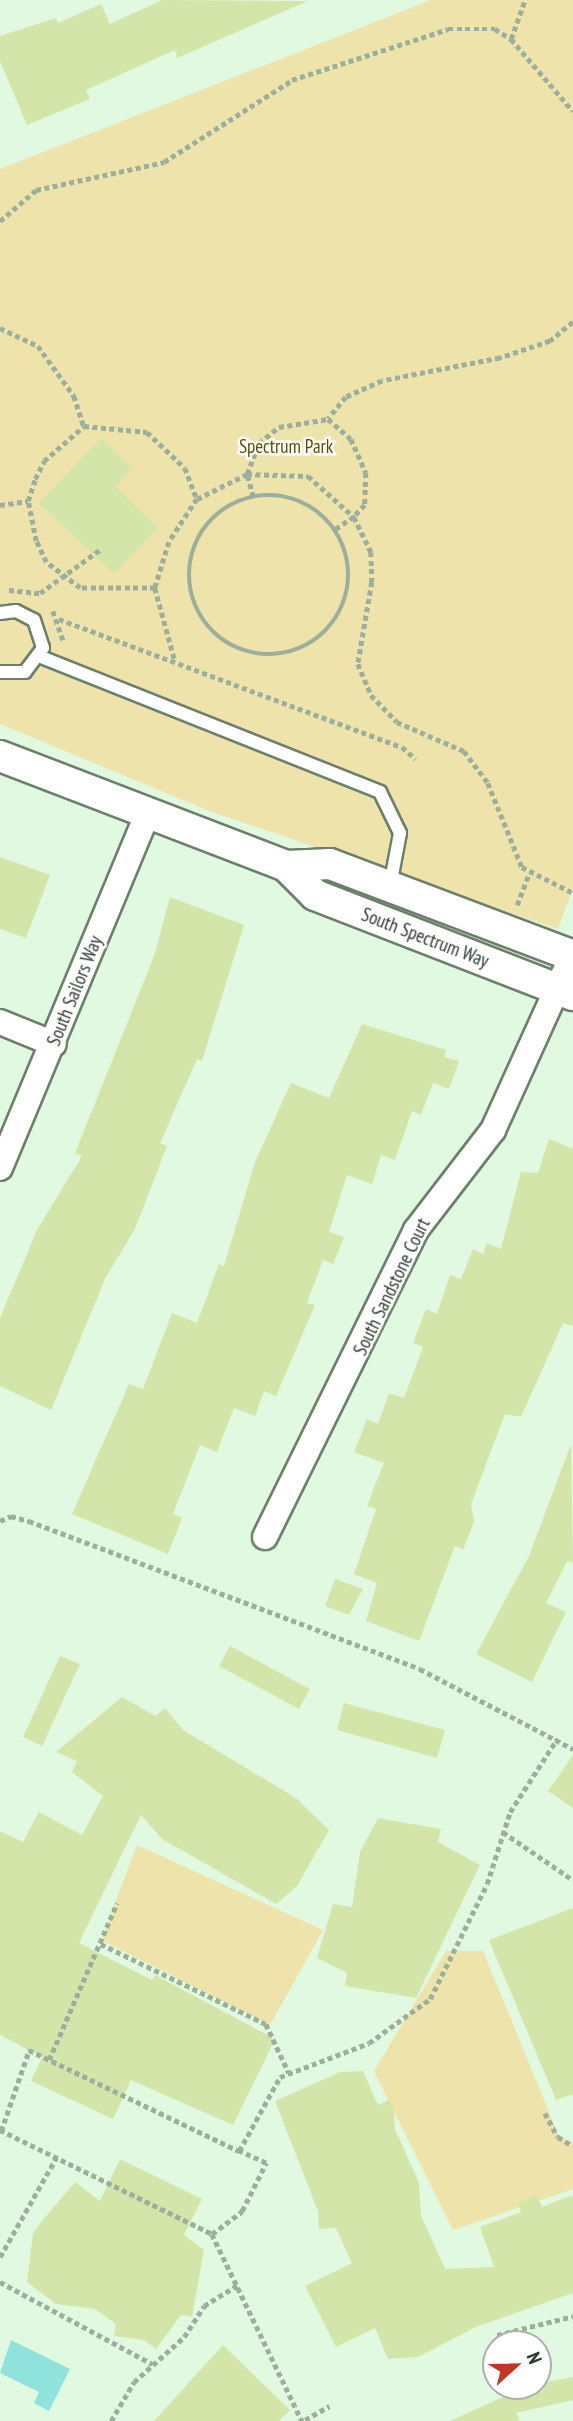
<!DOCTYPE html>
<style>
body{margin:0}
#map{position:relative;width:573px;height:2421px;overflow:hidden;background:#e2f9e1;font-family:"PT Sans Narrow",sans-serif}
div>[style]{position:absolute}
.green>*{inset:0;background:#eee3aa}
.water>*{inset:0;background:#90e3dc}
.building>*{inset:0;background:#d4e5a9}
.path>*{height:4.5px;margin-top:-2.25px;transform-origin:0;background:repeating-linear-gradient(90deg,#9cae9c 0 5px,transparent 0 8.5px)}
.path>.ring{margin:-2.25px;padding:0;box-sizing:content-box;background:none;border:4.5px solid #9cae9c;border-radius:50%}
.roads{filter:drop-shadow(2px 0 #6b7f6a) drop-shadow(-2px 0 #6b7f6a) drop-shadow(0 2px #6b7f6a) drop-shadow(0 -2px #6b7f6a)}
.service>*{height:12px;margin:-6px;padding:0 6px;transform-origin:6px;border-radius:6px;background:#fff}
.minor>*{height:24px;margin:-12px;padding:0 12px;transform-origin:12px;border-radius:12px;background:#fff}
.tertiary>*{height:30px;margin:-15px;padding:0 15px;transform-origin:15px;border-radius:15px;background:#fff}
span{translate:-50% -50%;white-space:nowrap;text-align:center;line-height:1.15;-webkit-text-stroke:5px #fff;paint-order:stroke}
.park-label{font-size:19px;color:#5b4e00}
.street-label{font-size:19px;color:#303930}
.north{position:absolute;left:482px;top:2330px;width:70px;height:70px;box-sizing:border-box;background:#fff;border:2px solid #acb0ac;border-radius:50%;rotate:68deg;font-size:19px;font-weight:700;line-height:28px;text-align:center;color:#303930}
.north::after{content:'';display:block;margin:auto;width:24px;height:32px;background:#c33626;clip-path:polygon(50% 0,100% 100%,50% 72%,0 100%)}
</style>
<div id="map">
<div class="green">
<i style="clip-path:polygon(431px 0,573px 0,573px 888px,558px 929px,212px 812px,0 724px,0 169px)"></i>
<i style="clip-path:polygon(137px 1845px,323px 1930px,270px 2025px,101px 1940px)"></i>
<i style="clip-path:polygon(446px 1951px,483px 1951px,559px 2136px,573px 2143px,573px 2189px,453px 2230px,374px 2071px)"></i>
</div>
<div class="water">
<i style="clip-path:polygon(11px 2340px,70px 2369px,49px 2411px,34px 2403px,39px 2392px,0 2373px)"></i>
</div>
<div class="building">
<i style="clip-path:polygon(162px 0,308px 1px,177px 58px,175px 50px,86px 90px,90px 99px,27px 125px,0 61px,0 36px,56px 18px,58px 23px,101px 4px,110px 24px)"></i>
<i style="clip-path:polygon(101px 438px,132px 469px,115px 486px,158px 528px,114px 574px,39px 503px)"></i>
<i style="clip-path:polygon(0 857px,50px 875px,26px 938px,0 929px)"></i>
<i style="clip-path:polygon(170px 897px,244px 925px,202px 1061px,197px 1059px,160px 1143px,167px 1146px,135px 1229px,105px 1279px,51px 1410px,0 1386px,0 1318px,37px 1230px,82px 1156px,75px 1153px,154px 956px)"></i>
<i style="clip-path:polygon(362px 1024px,446px 1050px,444px 1057px,459px 1061px,449px 1089px,433px 1083px,421px 1115px,412px 1111px,395px 1160px,381px 1155px,372px 1184px,347px 1175px,329px 1232px,344px 1237px,333px 1264px,323px 1260px,307px 1303px,315px 1305px,276px 1396px,264px 1391px,255px 1416px,234px 1408px,217px 1452px,200px 1445px,173px 1514px,182px 1518px,168px 1554px,72px 1514px,129px 1384px,143px 1389px,172px 1313px,197px 1323px,219px 1264px,224px 1266px,255px 1162px,291px 1083px,329px 1098px)"></i>
<i style="clip-path:polygon(549px 1139px,573px 1149px,573px 1326px,563px 1323px,521px 1417px,505px 1414px,471px 1504px,474px 1522px,463px 1550px,455px 1546px,419px 1641px,366px 1621px,377px 1583px,354px 1574px,376px 1509px,367px 1506px,384px 1463px,354px 1452px,367px 1419px,378px 1424px,389px 1393px,404px 1398px,423px 1347px,413px 1343px,426px 1309px,437px 1314px,450px 1275px,461px 1279px,473px 1249px,483px 1254px,487px 1243px,501px 1249px,521px 1172px,538px 1173px)"></i>
<i style="clip-path:polygon(571px 1444px,573px 1563px,567px 1561px,546px 1603px,566px 1612px,532px 1682px,476px 1654px,529px 1556px)"></i>
<i style="clip-path:polygon(335px 1579px,363px 1589px,349px 1615px,325px 1606px)"></i>
<i style="clip-path:polygon(230px 1646px,310px 1689px,299px 1709px,219px 1666px)"></i>
<i style="clip-path:polygon(60px 1656px,80px 1664px,42px 1746px,23px 1737px)"></i>
<i style="clip-path:polygon(122px 1697px,155px 1716px,165px 1708px,183px 1730px,296px 1798px,329px 1830px,297px 1886px,276px 1904px,162px 1839px,141px 1815px,79px 1943px,152px 1980px,155px 1975px,275px 2039px,233px 2125px,131px 2080px,113px 2119px,31px 2081px,42px 2057px,0 2035px,0 1831px,23px 1842px,39px 1812px,82px 1835px,103px 1796px,72px 1772px,77px 1761px,56px 1752px)"></i>
<i style="clip-path:polygon(344px 1703px,445px 1730px,437px 1758px,337px 1730px)"></i>
<i style="clip-path:polygon(573px 1755px,573px 1808px,548px 1791px)"></i>
<i style="clip-path:polygon(378px 1818px,441px 1829px,438px 1842px,480px 1865px,416px 1998px,345px 1986px,347px 1973px,317px 1958px,333px 1904px,352px 1907px,360px 1852px)"></i>
<i style="clip-path:polygon(573px 1908px,573px 2094px,556px 2100px,489px 1940px)"></i>
<i style="clip-path:polygon(363px 2071px,378px 2105px,389px 2100px,394px 2111px,395px 2129px,419px 2183px,421px 2215px,445px 2269px,494px 2267px,480px 2227px,521px 2212px,518px 2203px,537px 2196px,542px 2207px,573px 2195px,573px 2293px,478px 2326px,418px 2357px,388px 2359px,375px 2328px,336px 2347px,305px 2286px,352px 2263px,336px 2228px,319px 2229px,318px 2211px,275px 2101px,340px 2072px)"></i>
<i style="clip-path:polygon(120px 2159px,202px 2199px,184px 2235px,204px 2250px,192px 2317px,181px 2315px,156px 2349px,144px 2340px,114px 2336px,116px 2324px,95px 2309px,56px 2304px,27px 2282px,33px 2233px,42px 2221px,75px 2182px,100px 2201px)"></i>
<i style="clip-path:polygon(223px 2345px,290px 2410px,279px 2421px,154px 2421px)"></i>
<i style="clip-path:polygon(573px 2377px,573px 2400px,516px 2413px,520px 2421px,450px 2421px,527px 2386px)"></i>
</div>
<div class="path">
<i style="left:511px;top:39px;width:41px;rotate:-70.3deg"></i>
<i style="left:0;top:221px;width:48px;rotate:-40.7deg"></i>
<i style="left:36px;top:190px;width:131px;rotate:-12.3deg"></i>
<i style="left:164px;top:162px;width:152px;rotate:-32.6deg"></i>
<i style="left:292px;top:80px;width:164px;rotate:-18.1deg"></i>
<i style="left:448px;top:29px;width:47px"></i>
<i style="left:495px;top:29px;width:19px;rotate:32deg"></i>
<i style="left:511px;top:39px;width:95px;rotate:49.3deg"></i>
<i style="left:573px;top:322px;width:30px;rotate:140deg"></i>
<i style="left:550px;top:341px;width:53px;rotate:161.2deg"></i>
<i style="left:500px;top:358px;width:120px;rotate:169deg"></i>
<i style="left:382px;top:381px;width:39px;rotate:156deg"></i>
<i style="left:346px;top:397px;width:28px;rotate:129deg"></i>
<i style="left:328px;top:419px;width:30px;rotate:41deg"></i>
<i style="left:351px;top:439px;width:37px;rotate:66deg"></i>
<i style="left:366px;top:473px;width:32px;rotate:92deg"></i>
<i style="left:365px;top:505px;width:16px;rotate:133deg"></i>
<i style="left:354px;top:517px;width:39px;rotate:64deg"></i>
<i style="left:371px;top:552px;width:30px;rotate:88deg"></i>
<i style="left:372px;top:582px;width:83px;rotate:99.7deg"></i>
<i style="left:358px;top:664px;width:34px;rotate:67deg"></i>
<i style="left:371px;top:695px;width:37px;rotate:46deg"></i>
<i style="left:397px;top:722px;width:73px;rotate:23.4deg"></i>
<i style="left:464px;top:751px;width:40px;rotate:53deg"></i>
<i style="left:488px;top:783px;width:91px;rotate:68deg"></i>
<i style="left:522px;top:867px;width:57px;rotate:27deg"></i>
<i style="left:0;top:328px;width:42px;rotate:25.3deg"></i>
<i style="left:38px;top:346px;width:62px;rotate:54.2deg"></i>
<i style="left:74px;top:396px;width:32px;rotate:72deg"></i>
<i style="left:84px;top:426px;width:63px;rotate:5.4deg"></i>
<i style="left:147px;top:432px;width:52px;rotate:43.5deg"></i>
<i style="left:185px;top:468px;width:33px;rotate:69deg"></i>
<i style="left:197px;top:499px;width:51px;rotate:123.1deg"></i>
<i style="left:169px;top:542px;width:48px;rotate:106.9deg"></i>
<i style="left:155px;top:588px;width:75px;rotate:180deg"></i>
<i style="left:80px;top:588px;width:43px;rotate:-142.6deg"></i>
<i style="left:46px;top:562px;width:23px;rotate:-115deg"></i>
<i style="left:36px;top:541px;width:41px;rotate:-101.3deg"></i>
<i style="left:28px;top:501px;width:23px;rotate:-72deg"></i>
<i style="left:35px;top:479px;width:20px;rotate:-63deg"></i>
<i style="left:44px;top:461px;width:53px;rotate:-41.2deg"></i>
<i class="ring" style="left:189px;top:495px;width:155.5px;height:155.5px"></i>
<i style="left:253px;top:497px;width:24px;rotate:-105deg"></i>
<i style="left:247px;top:474px;width:61px;rotate:1.9deg"></i>
<i style="left:308px;top:476px;width:62px;rotate:41.7deg"></i>
<i style="left:354px;top:517px;width:22px;rotate:146deg"></i>
<i style="left:197px;top:499px;width:56px;rotate:-26.6deg"></i>
<i style="left:247px;top:474px;width:33px;rotate:-69deg"></i>
<i style="left:259px;top:443px;width:26px;rotate:-39deg"></i>
<i style="left:279px;top:427px;width:50px;rotate:-9.3deg"></i>
<i style="left:0;top:505px;width:28px;rotate:-8deg"></i>
<i style="left:155px;top:588px;width:76px;rotate:74.7deg"></i>
<i style="left:9px;top:590px;width:31px;rotate:6deg"></i>
<i style="left:40px;top:593px;width:75px;rotate:-35.8deg"></i>
<i style="left:53px;top:611px;width:34px;rotate:71deg"></i>
<i style="left:59px;top:619px;width:366px;rotate:20.5deg"></i>
<i style="left:402px;top:747px;width:18px;rotate:41deg"></i>
<i style="left:517px;top:905px;width:34px;rotate:-69deg"></i>
<i style="left:0;top:1521px;width:12px;rotate:-24deg"></i>
<i style="left:11px;top:1516px;width:19px;rotate:16deg"></i>
<i style="left:29px;top:1521px;width:418px;rotate:20.7deg"></i>
<i style="left:420px;top:1669px;width:173px;rotate:27.6deg"></i>
<i style="left:503px;top:1832px;width:85px;rotate:34.4deg"></i>
<i style="left:101px;top:1944px;width:183px;rotate:25.9deg"></i>
<i style="left:266px;top:2024px;width:54px;rotate:64.9deg"></i>
<i style="left:49px;top:2060px;width:171px;rotate:-66.6deg"></i>
<i style="left:545px;top:2113px;width:27px;rotate:62deg"></i>
<i style="left:558px;top:2137px;width:17px;rotate:31deg"></i>
<i style="left:0;top:2130px;width:236px;rotate:26.1deg"></i>
<i style="left:212px;top:2234px;width:208px;rotate:64.3deg"></i>
<i style="left:1px;top:2131px;width:86px;rotate:-70.9deg"></i>
<i style="left:29px;top:2050px;width:233px;rotate:25.7deg"></i>
<i style="left:212px;top:2234px;width:38px;rotate:-37deg"></i>
<i style="left:242px;top:2211px;width:54px;rotate:-63.4deg"></i>
<i style="left:266px;top:2163px;width:30px;rotate:-156deg"></i>
<i style="left:239px;top:2151px;width:85px;rotate:-61deg"></i>
<i style="left:280px;top:2077px;width:95px;rotate:-20.9deg"></i>
<i style="left:369px;top:2043px;width:75px;rotate:-35.8deg"></i>
<i style="left:430px;top:1999px;width:128px;rotate:-63.6deg"></i>
<i style="left:487px;top:1884px;width:76px;rotate:-72.3deg"></i>
<i style="left:510px;top:1812px;width:87px;rotate:-57.2deg"></i>
<i style="left:0;top:2257px;width:114px;rotate:-60.5deg"></i>
<i style="left:0;top:2282px;width:173px;rotate:28.3deg"></i>
<i style="left:497px;top:2335px;width:78px;rotate:-14deg"></i>
<i style="left:305px;top:2420px;width:28px;rotate:-30deg"></i>
<i style="left:111px;top:2421px;width:45px;rotate:-59.5deg"></i>
<i style="left:134px;top:2382px;width:67px;rotate:-42deg"></i>
<i style="left:184px;top:2337px;width:37px;rotate:-57deg"></i>
<i style="left:204px;top:2306px;width:39px;rotate:-32deg"></i>
</div>
<div class="roads">
<div class="service">
<i style="left:0;top:613px;width:16px;rotate:-7deg"></i>
<i style="left:16px;top:611px;width:20px;rotate:27deg"></i>
<i style="left:34px;top:620px;width:29px;rotate:72deg"></i>
<i style="left:43px;top:648px;width:30px;rotate:127deg"></i>
<i style="left:25px;top:672px;width:25px;rotate:180deg"></i>
<i style="left:41px;top:657px;width:365px;rotate:21.7deg"></i>
<i style="left:380px;top:792px;width:46px;rotate:64deg"></i>
<i style="left:400px;top:833px;width:54px;rotate:100.7deg"></i>
</div>
<div class="minor">
<i style="left:0;top:1022px;width:58px;rotate:22.2deg"></i>
<i style="left:0;top:1168px;width:385px;rotate:-67.4deg"></i>
<i style="left:265px;top:1537px;width:342px;rotate:-63.8deg"></i>
<i style="left:416px;top:1230px;width:126px;rotate:-52.4deg"></i>
<i style="left:493px;top:1130px;width:193px;rotate:-65.6deg"></i>
</div>
<div class="tertiary">
<i style="left:0;top:756px;width:306px;rotate:21deg"></i>
<i style="left:286px;top:866px;width:44px;rotate:-2.6deg"></i>
<i style="left:330px;top:864px;width:260px;rotate:20.7deg"></i>
<i style="left:286px;top:866px;width:41px;rotate:45deg"></i>
<i style="left:315px;top:895px;width:277px;rotate:21.2deg"></i>
</div>
</div>
<div class="park-label">
<span style="left:286px;top:447px">Spectrum Park</span>
</div>
<div class="street-label">
<span style="left:425px;top:938px;rotate:21deg">South Spectrum Way</span>
<span style="left:75px;top:991px;rotate:-68deg">South Sailors Way</span>
<span style="left:392px;top:1287px;rotate:-64deg">South Sandstone Court</span>
</div>
<div class="north">N</div>
</div>
